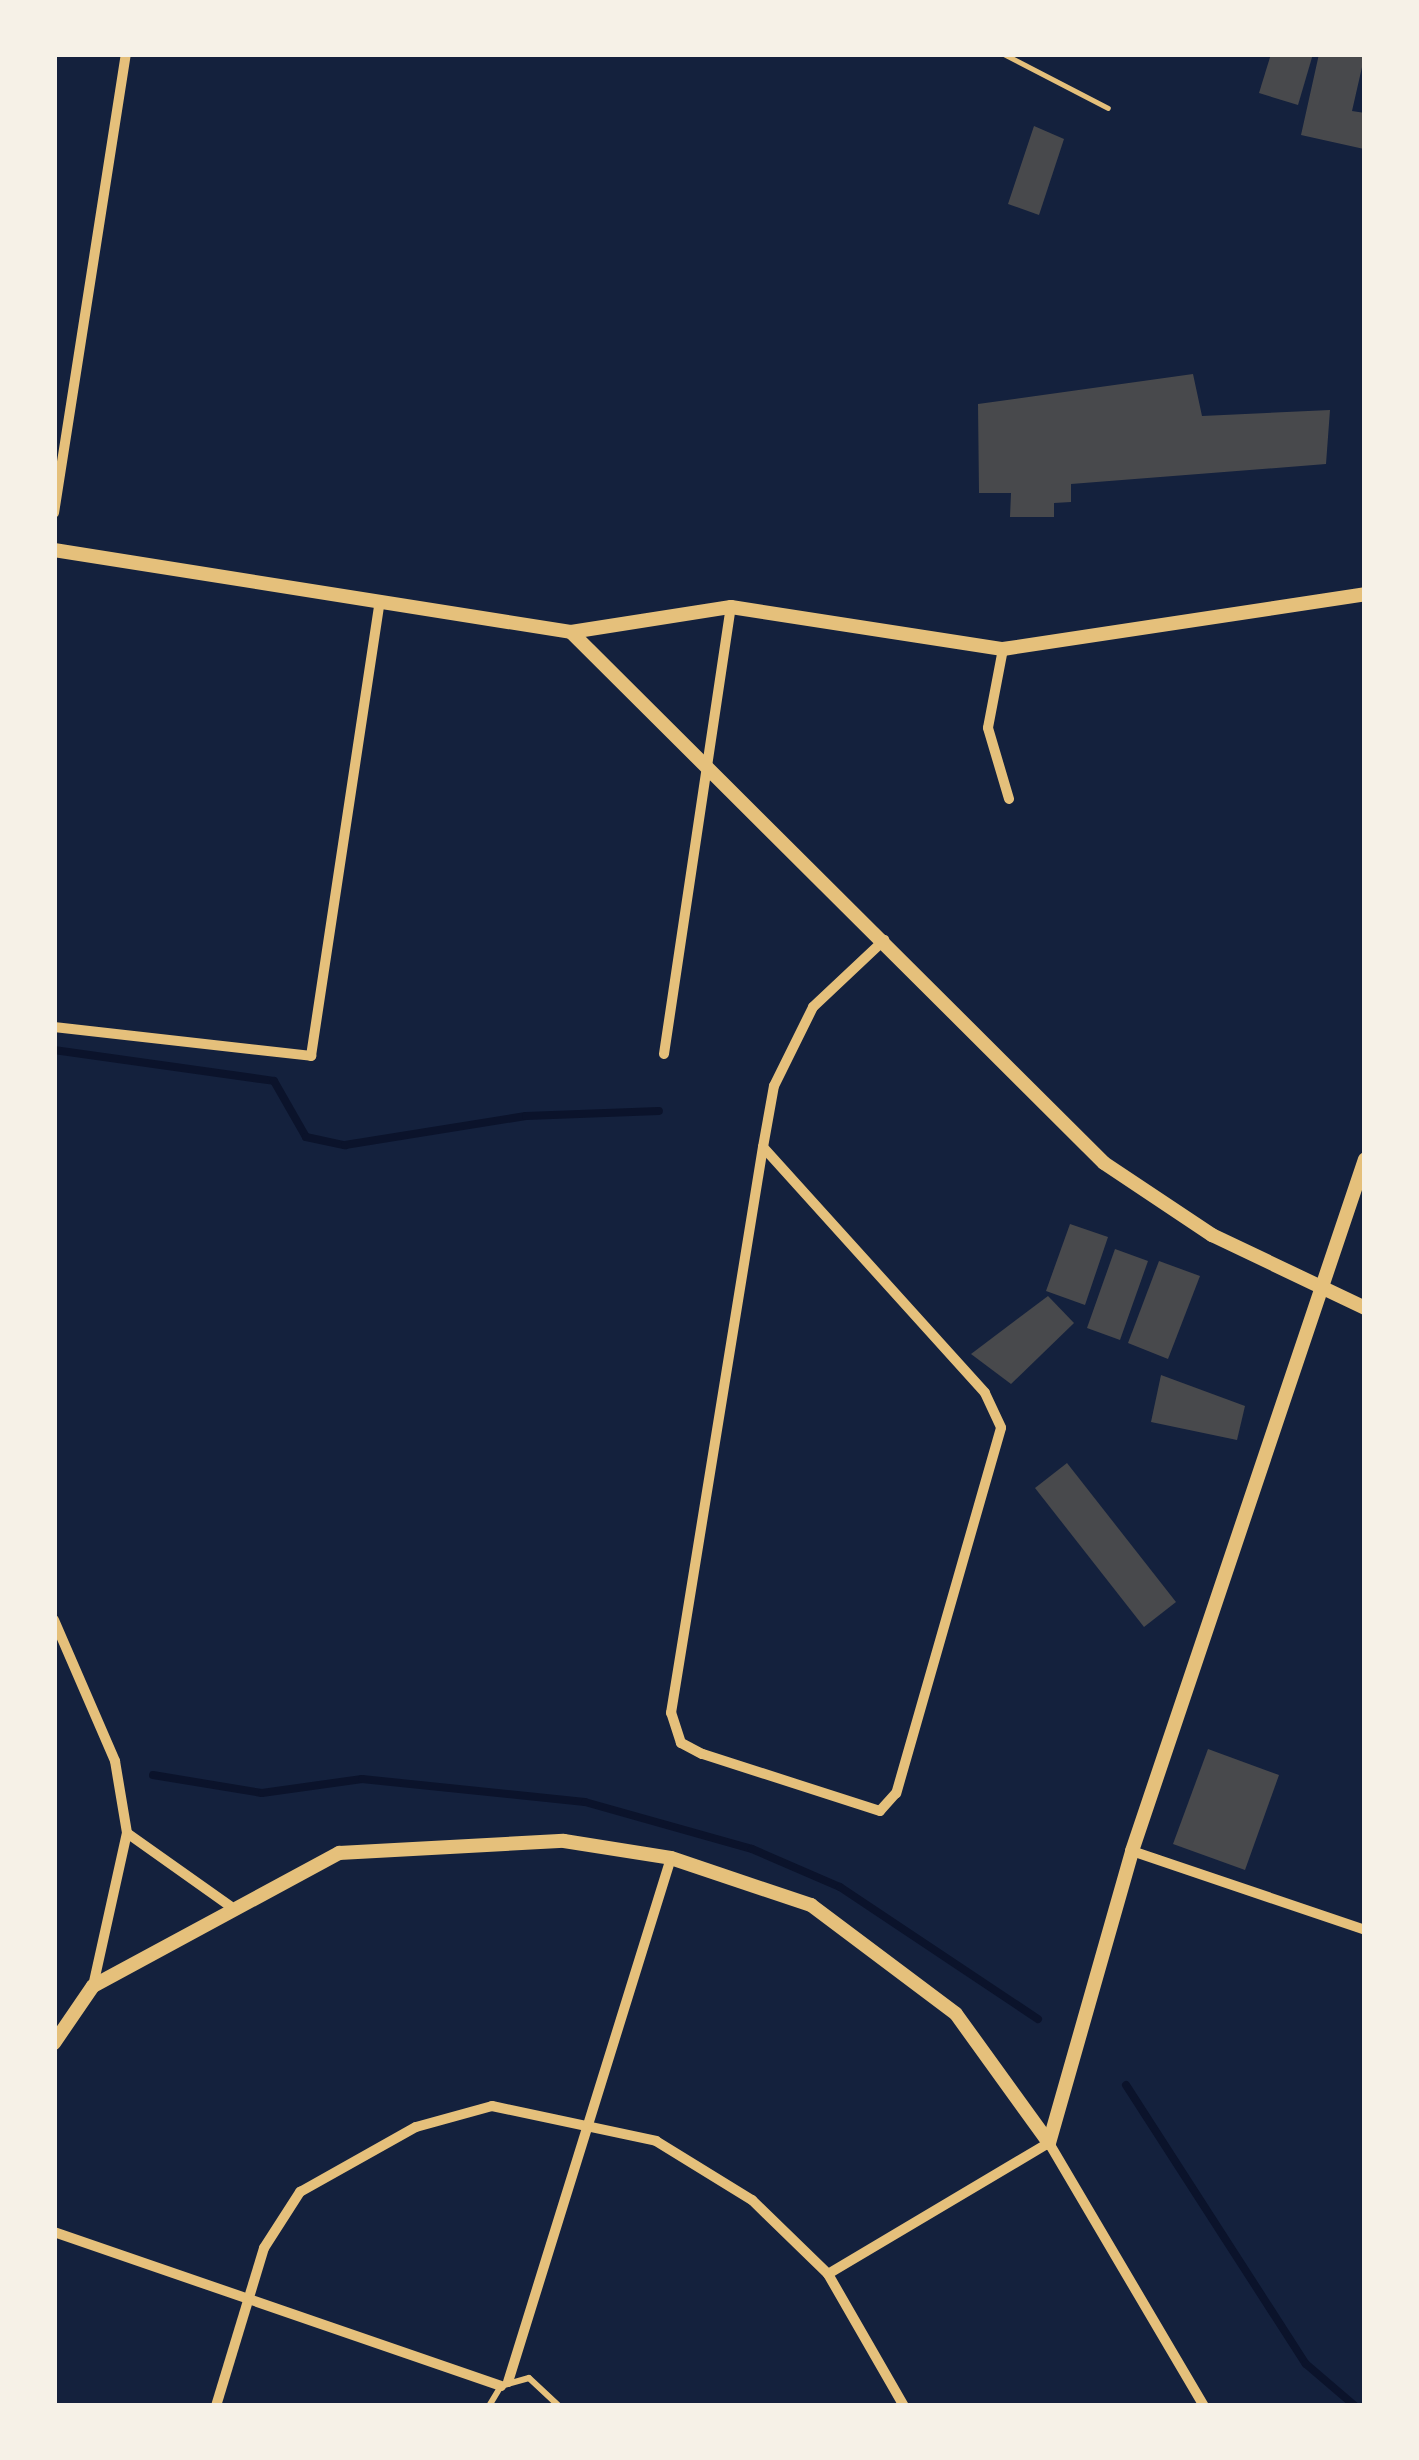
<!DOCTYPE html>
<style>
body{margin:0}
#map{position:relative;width:1419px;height:2460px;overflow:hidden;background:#14213d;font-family:Raleway,sans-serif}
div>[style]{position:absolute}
.stream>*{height:8px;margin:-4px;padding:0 4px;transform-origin:4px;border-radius:4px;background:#0b132b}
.building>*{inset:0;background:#48494c}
.path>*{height:4.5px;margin:-2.25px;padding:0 2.25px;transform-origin:2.25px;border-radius:2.25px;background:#e5c07b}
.service>*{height:6px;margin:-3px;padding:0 3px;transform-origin:3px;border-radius:3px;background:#e5c07b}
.minor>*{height:10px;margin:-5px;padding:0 5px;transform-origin:5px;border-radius:5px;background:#e5c07b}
.tertiary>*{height:14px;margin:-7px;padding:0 7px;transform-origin:7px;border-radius:7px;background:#e5c07b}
span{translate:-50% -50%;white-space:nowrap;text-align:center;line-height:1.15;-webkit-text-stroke:12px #f6f1e7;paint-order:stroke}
.frame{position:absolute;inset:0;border:57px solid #f6f1e7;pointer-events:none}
</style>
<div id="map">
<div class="stream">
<i style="left:54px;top:1050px;width:222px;rotate:8deg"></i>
<i style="left:274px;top:1081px;width:64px;rotate:60.3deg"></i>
<i style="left:306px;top:1137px;width:40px;rotate:12deg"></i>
<i style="left:345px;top:1145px;width:183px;rotate:-9.1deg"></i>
<i style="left:526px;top:1116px;width:133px;rotate:-2.2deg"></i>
<i style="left:153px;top:1775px;width:110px;rotate:9.4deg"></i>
<i style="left:262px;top:1793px;width:101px;rotate:-8deg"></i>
<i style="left:362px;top:1779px;width:224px;rotate:5.9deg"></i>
<i style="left:585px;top:1802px;width:173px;rotate:15.7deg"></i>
<i style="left:752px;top:1849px;width:96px;rotate:23.4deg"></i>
<i style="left:840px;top:1887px;width:238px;rotate:33.7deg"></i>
<i style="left:1126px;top:2085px;width:332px;rotate:57.2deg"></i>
<i style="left:1306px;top:2364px;width:65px;rotate:40.6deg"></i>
</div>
<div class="building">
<i style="clip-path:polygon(1271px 54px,1313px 54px,1298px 105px,1259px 93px)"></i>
<i style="clip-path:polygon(1319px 54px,1365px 54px,1352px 111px,1365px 113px,1364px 149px,1301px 135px)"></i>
<i style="clip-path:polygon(1034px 126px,1064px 139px,1039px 215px,1008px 204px)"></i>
<i style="clip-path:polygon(1193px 374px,1202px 416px,1330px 410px,1326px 464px,1071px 484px,1071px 502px,1054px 503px,1054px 517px,1010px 517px,1011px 493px,979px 493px,978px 404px)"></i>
<i style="clip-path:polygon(1070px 1224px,1108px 1237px,1085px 1305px,1046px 1291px)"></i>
<i style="clip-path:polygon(1115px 1249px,1148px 1261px,1120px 1340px,1087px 1328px)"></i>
<i style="clip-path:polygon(1159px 1261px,1200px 1276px,1168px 1359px,1128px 1343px)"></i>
<i style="clip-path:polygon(1048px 1296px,1074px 1323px,1011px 1384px,971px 1354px)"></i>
<i style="clip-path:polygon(1161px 1375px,1245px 1406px,1237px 1440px,1151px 1422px)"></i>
<i style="clip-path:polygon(1067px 1463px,1176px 1602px,1144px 1627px,1035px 1488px)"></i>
<i style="clip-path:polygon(1208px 1749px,1279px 1775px,1245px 1870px,1173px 1844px)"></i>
</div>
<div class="path">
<i style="left:1004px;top:54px;width:117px;rotate:27.4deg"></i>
</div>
<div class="service">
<i style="left:489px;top:2406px;width:23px;rotate:-59deg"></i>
<i style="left:501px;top:2386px;width:29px;rotate:-16deg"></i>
<i style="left:529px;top:2378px;width:41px;rotate:43deg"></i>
</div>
<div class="minor">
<i style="left:54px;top:513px;width:465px;rotate:-81.1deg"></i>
<i style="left:1003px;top:649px;width:80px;rotate:100.8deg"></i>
<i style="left:988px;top:728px;width:74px;rotate:73.5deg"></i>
<i style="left:54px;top:1027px;width:259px;rotate:6.4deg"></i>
<i style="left:311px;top:1056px;width:457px;rotate:-81.4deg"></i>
<i style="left:664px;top:1054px;width:452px;rotate:-81.5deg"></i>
<i style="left:763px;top:1147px;width:331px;rotate:47.9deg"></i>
<i style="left:985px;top:1393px;width:38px;rotate:65deg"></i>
<i style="left:1001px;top:1428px;width:380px;rotate:106deg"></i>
<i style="left:896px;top:1793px;width:24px;rotate:132deg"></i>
<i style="left:880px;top:1811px;width:187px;rotate:-162.2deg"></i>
<i style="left:702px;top:1754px;width:24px;rotate:-152deg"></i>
<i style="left:681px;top:1743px;width:32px;rotate:-108deg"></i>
<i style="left:671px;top:1713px;width:573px;rotate:-80.77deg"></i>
<i style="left:763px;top:1147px;width:62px;rotate:-79.8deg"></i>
<i style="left:774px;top:1086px;width:88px;rotate:-63.7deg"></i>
<i style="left:813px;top:1007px;width:98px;rotate:-43.3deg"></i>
<i style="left:54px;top:1620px;width:154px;rotate:66.6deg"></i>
<i style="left:115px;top:1761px;width:73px;rotate:80.5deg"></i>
<i style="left:1132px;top:1851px;width:246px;rotate:18.7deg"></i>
<i style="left:93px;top:1986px;width:157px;rotate:-77.5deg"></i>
<i style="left:127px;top:1833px;width:126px;rotate:35.3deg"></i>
<i style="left:54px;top:2232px;width:473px;rotate:19deg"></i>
<i style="left:828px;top:2274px;width:257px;rotate:-30.7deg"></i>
<i style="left:1049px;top:2143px;width:305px;rotate:59.5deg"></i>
<i style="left:508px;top:2382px;width:549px;rotate:-72.72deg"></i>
<i style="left:216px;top:2406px;width:165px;rotate:-73.1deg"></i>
<i style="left:264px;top:2248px;width:67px;rotate:-57.3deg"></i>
<i style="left:300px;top:2192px;width:133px;rotate:-29.3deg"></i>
<i style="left:416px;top:2127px;width:79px;rotate:-15.4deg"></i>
<i style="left:492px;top:2106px;width:168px;rotate:12deg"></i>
<i style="left:656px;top:2141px;width:113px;rotate:31.6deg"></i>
<i style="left:752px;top:2200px;width:106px;rotate:44.2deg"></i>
<i style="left:828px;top:2274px;width:152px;rotate:60.1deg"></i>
</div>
<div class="tertiary">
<i style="left:54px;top:550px;width:523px;rotate:9.01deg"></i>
<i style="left:571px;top:632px;width:162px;rotate:-8.9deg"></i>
<i style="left:731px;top:607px;width:275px;rotate:8.8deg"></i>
<i style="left:1003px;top:649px;width:366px;rotate:-8.6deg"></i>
<i style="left:571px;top:632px;width:752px;rotate:44.89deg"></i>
<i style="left:1104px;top:1163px;width:130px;rotate:33.7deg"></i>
<i style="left:1212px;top:1235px;width:170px;rotate:25.5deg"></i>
<i style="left:54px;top:2043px;width:69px;rotate:-55.6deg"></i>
<i style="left:93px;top:1986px;width:280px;rotate:-28.4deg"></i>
<i style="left:339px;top:1853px;width:225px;rotate:-3.1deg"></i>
<i style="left:564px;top:1841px;width:108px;rotate:9deg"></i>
<i style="left:671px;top:1858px;width:148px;rotate:18.6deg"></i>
<i style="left:811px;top:1905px;width:181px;rotate:36.9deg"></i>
<i style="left:956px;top:2014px;width:159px;rotate:54.2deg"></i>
<i style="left:1049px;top:2143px;width:304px;rotate:-74.1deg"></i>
<i style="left:1132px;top:1851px;width:730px;rotate:-71.39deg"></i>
</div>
<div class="frame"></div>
</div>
